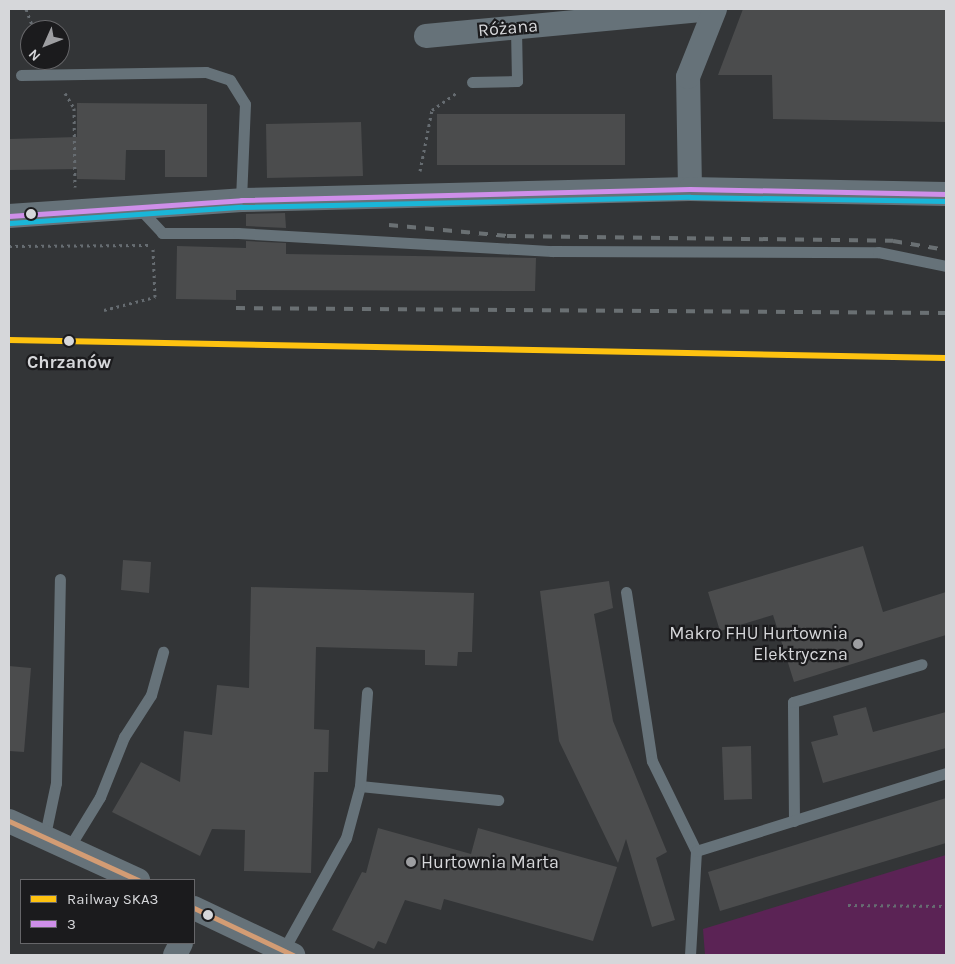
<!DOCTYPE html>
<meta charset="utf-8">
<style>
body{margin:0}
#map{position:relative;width:955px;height:964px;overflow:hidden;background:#333537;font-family:Karla,sans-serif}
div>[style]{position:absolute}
.green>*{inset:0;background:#5b2355}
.building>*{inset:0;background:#4b4c4d}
.path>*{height:3px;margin-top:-1.5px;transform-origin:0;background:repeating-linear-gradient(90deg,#666c71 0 2.5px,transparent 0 6.5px)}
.service>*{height:11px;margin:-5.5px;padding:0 5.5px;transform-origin:5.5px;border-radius:5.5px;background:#667279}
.minor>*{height:24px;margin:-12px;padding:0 12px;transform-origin:12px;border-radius:12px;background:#667279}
.rail>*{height:4px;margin-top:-2px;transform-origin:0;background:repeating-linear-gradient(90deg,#6a7073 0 9px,transparent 0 18px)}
.bus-1>*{height:5px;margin:-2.5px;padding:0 2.5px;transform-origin:2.5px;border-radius:2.5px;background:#ce8fe9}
.bus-2>*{height:5px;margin:-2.5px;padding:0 2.5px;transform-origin:2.5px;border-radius:2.5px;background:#1ab6d8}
.bus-3>*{height:5px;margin:-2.5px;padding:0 2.5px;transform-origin:2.5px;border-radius:2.5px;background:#d39c74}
.rail-1>*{height:6px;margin:-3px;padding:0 3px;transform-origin:3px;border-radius:3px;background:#fec210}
.dots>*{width:14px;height:14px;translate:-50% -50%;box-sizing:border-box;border:2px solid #1b1b1d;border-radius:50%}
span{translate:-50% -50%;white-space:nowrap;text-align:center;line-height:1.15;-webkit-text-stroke:4.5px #1b1b1d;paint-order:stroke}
.street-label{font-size:18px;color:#d6d7da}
.stop-label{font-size:18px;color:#d6d7da;font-weight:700}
.poi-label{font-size:18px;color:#d6d7da}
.right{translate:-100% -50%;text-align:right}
.left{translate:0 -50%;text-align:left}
.frame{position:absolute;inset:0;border:10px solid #d6d7da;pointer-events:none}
.legend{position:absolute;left:20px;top:879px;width:175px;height:65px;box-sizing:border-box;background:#1b1b1d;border:1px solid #666669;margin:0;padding:6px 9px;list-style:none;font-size:15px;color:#d6d7da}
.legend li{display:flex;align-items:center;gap:10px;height:25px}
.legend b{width:25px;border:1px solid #666669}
.north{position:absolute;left:20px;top:20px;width:50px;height:50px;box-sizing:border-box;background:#1b1b1d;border:1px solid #666669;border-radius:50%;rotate:226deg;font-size:14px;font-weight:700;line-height:20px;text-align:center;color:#d6d7da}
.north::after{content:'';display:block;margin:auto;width:18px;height:22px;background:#9d9ea1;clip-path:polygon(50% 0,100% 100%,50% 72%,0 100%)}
</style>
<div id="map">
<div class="green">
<i style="clip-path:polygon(946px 855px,946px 955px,705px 955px,703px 929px)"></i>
</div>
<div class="building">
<i style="clip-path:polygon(743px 9px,946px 9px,946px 122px,773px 119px,772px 75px,718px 75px)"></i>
<i style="clip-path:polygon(77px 103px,207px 104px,207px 177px,165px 177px,165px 150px,126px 150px,125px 180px,77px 179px,77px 169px,9px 170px,9px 139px,77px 137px)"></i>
<i style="clip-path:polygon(437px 114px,625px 114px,625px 165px,437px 165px)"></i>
<i style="clip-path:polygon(361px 122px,363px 176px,267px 178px,266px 124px)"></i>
<i style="clip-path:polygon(285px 213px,286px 228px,246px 226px,246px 214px)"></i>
<i style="clip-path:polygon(246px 241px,286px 243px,286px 254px,536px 258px,535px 291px,236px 290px,236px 300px,176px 299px,177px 246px,246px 248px)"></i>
<i style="clip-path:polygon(863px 546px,883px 612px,946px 592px,946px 635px,794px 682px,773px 615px,720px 631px,708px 592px)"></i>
<i style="clip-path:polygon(123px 560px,151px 562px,149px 593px,121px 590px)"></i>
<i style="clip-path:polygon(609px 581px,613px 608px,594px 614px,613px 721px,667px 852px,656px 858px,675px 920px,652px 927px,626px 839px,618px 863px,559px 741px,540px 591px)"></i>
<i style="clip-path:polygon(251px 587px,474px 593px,472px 652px,458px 652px,457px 666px,425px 665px,425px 650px,316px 647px,314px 729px,329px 730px,328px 772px,314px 772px,311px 873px,244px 871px,245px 830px,212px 829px,200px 856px,112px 812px,141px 762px,180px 782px,184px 731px,212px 735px,217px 685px,249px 688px)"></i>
<i style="clip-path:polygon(9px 666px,31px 668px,24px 752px,9px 751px)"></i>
<i style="clip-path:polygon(866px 707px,873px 732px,946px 712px,946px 748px,823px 783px,811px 742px,838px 735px,833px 716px)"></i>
<i style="clip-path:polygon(751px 746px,752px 799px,724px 800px,722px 747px)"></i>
<i style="clip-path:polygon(946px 798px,946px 843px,720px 911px,708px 872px)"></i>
<i style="clip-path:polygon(378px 828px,471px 854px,478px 828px,617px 867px,593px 941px,444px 899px,441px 910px,405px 900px,386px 944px,378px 941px,374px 949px,332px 930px,362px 872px,366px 873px)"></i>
</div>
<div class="path">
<i style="left:26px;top:9px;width:22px;rotate:69deg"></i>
<i style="left:65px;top:93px;width:17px;rotate:59deg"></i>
<i style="left:74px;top:108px;width:79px;rotate:89.3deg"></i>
<i style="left:420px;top:171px;width:62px;rotate:-78.9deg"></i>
<i style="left:432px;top:110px;width:32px;rotate:-35deg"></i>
<i style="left:9px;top:246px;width:139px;rotate:-0.4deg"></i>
<i style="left:104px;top:310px;width:53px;rotate:-14.3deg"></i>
<i style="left:155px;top:297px;width:48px;rotate:-92.4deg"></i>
<i style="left:848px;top:905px;width:98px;rotate:0.6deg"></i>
</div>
<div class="service">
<i style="left:21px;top:75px;width:185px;rotate:-0.9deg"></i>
<i style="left:206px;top:72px;width:25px;rotate:18deg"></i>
<i style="left:230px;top:80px;width:28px;rotate:58deg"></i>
<i style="left:245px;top:104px;width:96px;rotate:92.4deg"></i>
<i style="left:472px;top:82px;width:45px;rotate:-1.3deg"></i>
<i style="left:517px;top:81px;width:54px;rotate:-91.1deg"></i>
<i style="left:139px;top:208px;width:34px;rotate:47deg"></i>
<i style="left:162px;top:233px;width:76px"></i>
<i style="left:238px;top:233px;width:315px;rotate:3.3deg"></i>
<i style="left:552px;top:251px;width:326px;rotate:0.2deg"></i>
<i style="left:878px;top:252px;width:69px;rotate:11.6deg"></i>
<i style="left:626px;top:592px;width:171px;rotate:81.3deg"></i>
<i style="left:652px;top:761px;width:100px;rotate:63.9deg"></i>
<i style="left:696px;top:851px;width:104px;rotate:93.3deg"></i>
<i style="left:360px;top:786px;width:139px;rotate:5.8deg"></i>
<i style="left:794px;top:821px;width:119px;rotate:-90.5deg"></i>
<i style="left:793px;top:702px;width:134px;rotate:-16.4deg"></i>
<i style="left:45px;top:835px;width:53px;rotate:-78.1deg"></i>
<i style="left:56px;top:783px;width:204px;rotate:-88.9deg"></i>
<i style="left:70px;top:846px;width:57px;rotate:-58.5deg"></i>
<i style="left:100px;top:797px;width:65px;rotate:-68.2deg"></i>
<i style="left:124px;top:737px;width:50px;rotate:-57.3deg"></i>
<i style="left:151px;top:695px;width:45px;rotate:-74.4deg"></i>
<i style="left:696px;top:851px;width:262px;rotate:-17.3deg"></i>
<i style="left:283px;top:951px;width:129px;rotate:-60.9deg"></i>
<i style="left:346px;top:838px;width:54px;rotate:-74.9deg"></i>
<i style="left:360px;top:786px;width:94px;rotate:-85.7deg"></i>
</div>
<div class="minor">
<i style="left:426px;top:36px;width:284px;rotate:-5.4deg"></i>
<i style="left:690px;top:189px;width:112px;rotate:-91deg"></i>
<i style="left:688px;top:77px;width:73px;rotate:-68.3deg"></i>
<i style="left:9px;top:216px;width:233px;rotate:-3.9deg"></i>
<i style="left:241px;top:200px;width:449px;rotate:-1.4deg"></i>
<i style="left:690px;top:189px;width:256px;rotate:1.1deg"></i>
<i style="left:9px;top:821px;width:142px;rotate:24.6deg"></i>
<i style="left:194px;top:908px;width:110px;rotate:25.4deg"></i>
<i style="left:175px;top:955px;width:13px;rotate:-63deg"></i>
</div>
<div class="rail">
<i style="left:389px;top:225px;width:119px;rotate:5.3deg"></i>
<i style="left:507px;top:236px;width:386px;rotate:0.7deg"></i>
<i style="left:893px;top:241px;width:54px;rotate:9.6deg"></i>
<i style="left:236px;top:308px;width:710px;rotate:0.4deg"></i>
</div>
<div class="bus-1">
<i style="left:9px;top:216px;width:233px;rotate:-3.9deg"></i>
<i style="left:241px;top:200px;width:449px;rotate:-1.4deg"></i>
<i style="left:690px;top:189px;width:256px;rotate:1.1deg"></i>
</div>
<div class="bus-2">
<i style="left:10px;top:223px;width:232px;rotate:-4deg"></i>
<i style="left:241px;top:207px;width:449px;rotate:-1.3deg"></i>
<i style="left:690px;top:197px;width:256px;rotate:0.9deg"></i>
</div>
<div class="bus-3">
<i style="left:9px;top:821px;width:142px;rotate:24.6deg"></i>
<i style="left:194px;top:908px;width:110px;rotate:25.4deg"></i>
</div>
<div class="rail-1">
<i style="left:9px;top:340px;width:937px;rotate:1.1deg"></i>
</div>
<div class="dots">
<i style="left:31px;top:214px;background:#d6d7da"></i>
<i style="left:69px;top:341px;background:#d6d7da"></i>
<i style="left:858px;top:644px;background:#9d9ea1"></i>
<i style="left:411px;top:862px;background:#9d9ea1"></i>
<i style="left:208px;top:915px;background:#d6d7da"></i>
</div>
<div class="street-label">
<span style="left:508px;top:28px;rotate:-5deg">Różana</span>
</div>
<div class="stop-label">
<span style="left:69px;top:362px">Chrzanów</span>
</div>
<div class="poi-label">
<span class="right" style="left:848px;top:644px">Makro FHU Hurtownia<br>Elektryczna</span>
<span class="left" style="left:421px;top:862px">Hurtownia Marta</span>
</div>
<div class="frame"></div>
<ul class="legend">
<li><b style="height:6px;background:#fec210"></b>Railway SKA3</li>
<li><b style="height:6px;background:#ce8fe9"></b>3</li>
</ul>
<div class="north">N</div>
</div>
